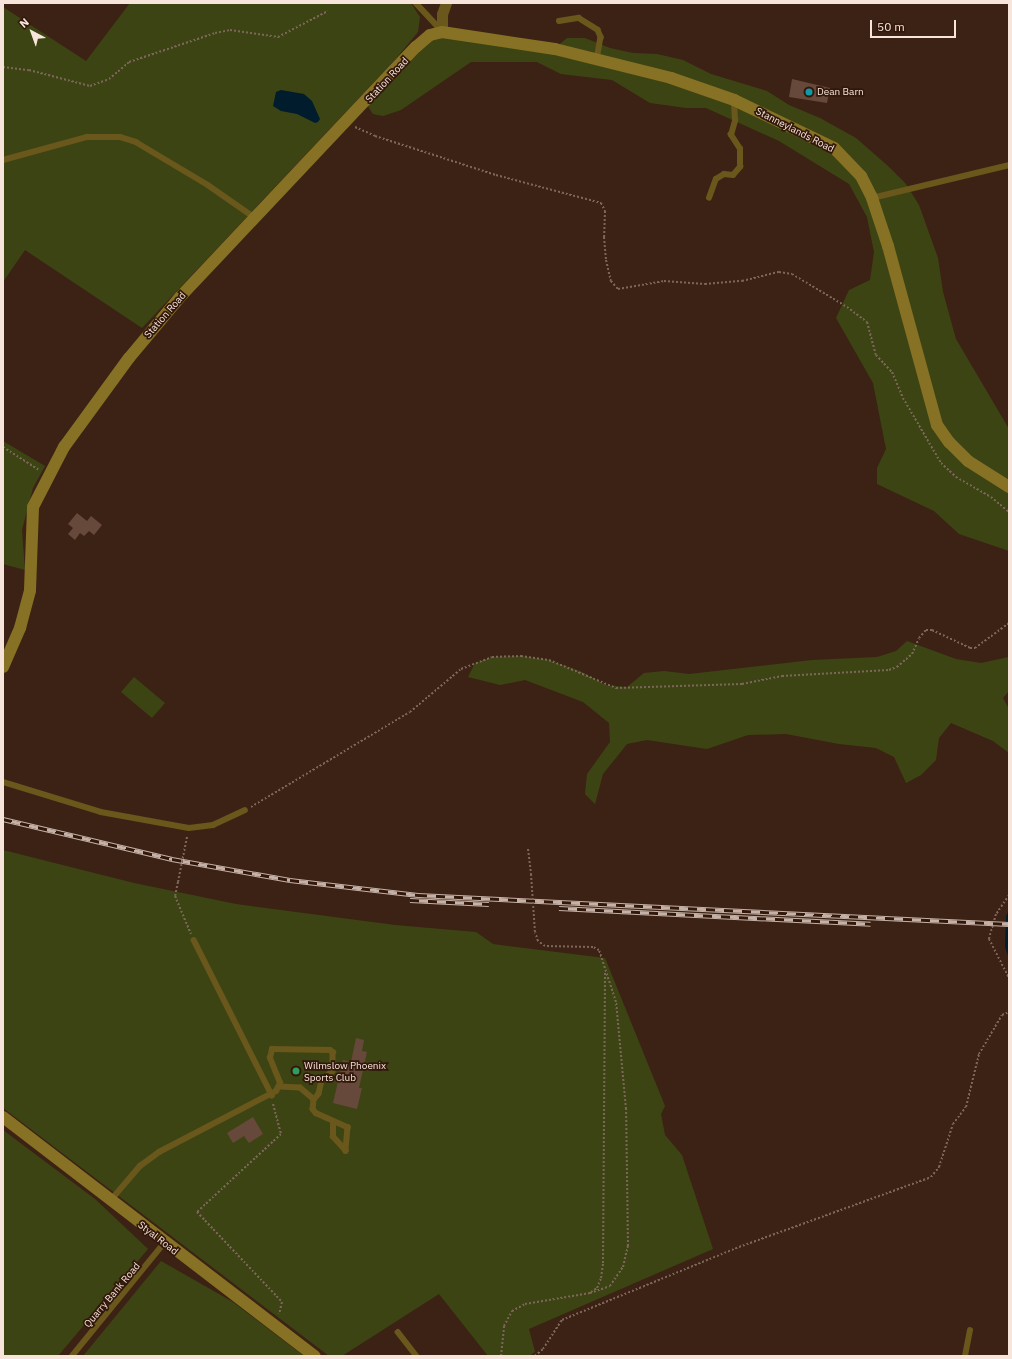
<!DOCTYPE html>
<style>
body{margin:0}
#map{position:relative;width:1012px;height:1359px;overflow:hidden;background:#3c2214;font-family:"IBM Plex Sans",sans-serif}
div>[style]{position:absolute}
.green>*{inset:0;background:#3d4413}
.water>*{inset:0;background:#001c2d}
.building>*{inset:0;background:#66493a}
.path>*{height:2px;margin-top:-1px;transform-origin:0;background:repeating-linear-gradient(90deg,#7d6659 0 2px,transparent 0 4px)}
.lane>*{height:5.5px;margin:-2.75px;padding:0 2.75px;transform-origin:2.75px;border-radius:2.75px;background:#69571b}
.street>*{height:11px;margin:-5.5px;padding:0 5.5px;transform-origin:5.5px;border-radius:5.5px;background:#69571b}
.secondary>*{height:12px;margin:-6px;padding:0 6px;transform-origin:6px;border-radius:6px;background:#877124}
.rail>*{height:4.5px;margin-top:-2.25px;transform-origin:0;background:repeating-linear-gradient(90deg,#32180a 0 9px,#c5b1a7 0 18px);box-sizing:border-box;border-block:1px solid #c5b1a7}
.path-bridge>*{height:2px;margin-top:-1px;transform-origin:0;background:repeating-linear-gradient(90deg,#7d6659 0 2px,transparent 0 4px)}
.dots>*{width:11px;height:11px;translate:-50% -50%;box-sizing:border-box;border:2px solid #32180a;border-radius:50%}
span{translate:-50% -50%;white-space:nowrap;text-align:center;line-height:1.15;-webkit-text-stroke:3.5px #32180a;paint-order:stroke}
.street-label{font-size:10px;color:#f7e5dc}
.poi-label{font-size:10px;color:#f7e5dc}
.left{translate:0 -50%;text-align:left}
.frame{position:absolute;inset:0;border:4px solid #f7e5dc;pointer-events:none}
.north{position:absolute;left:12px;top:12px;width:40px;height:40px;-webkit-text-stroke:3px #32180a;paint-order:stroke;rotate:319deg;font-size:11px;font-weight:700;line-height:16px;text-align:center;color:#f7e5dc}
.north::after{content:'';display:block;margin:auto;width:14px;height:18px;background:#f7e5dc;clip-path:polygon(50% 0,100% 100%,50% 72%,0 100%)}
.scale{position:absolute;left:870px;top:20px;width:86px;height:18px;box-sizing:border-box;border:2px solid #f7e5dc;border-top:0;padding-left:5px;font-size:12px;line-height:14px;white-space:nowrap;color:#f7e5dc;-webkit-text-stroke:3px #32180a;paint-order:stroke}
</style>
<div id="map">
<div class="green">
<i style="clip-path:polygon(130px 3px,411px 3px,420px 17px,418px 32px,394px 61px,142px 328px,25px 250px,3px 282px,3px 7px,86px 61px)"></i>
<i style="clip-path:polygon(430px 35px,554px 49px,567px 38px,585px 38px,610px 48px,633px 53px,657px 54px,683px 60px,711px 74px,767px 91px,789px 105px,820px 118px,856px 138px,888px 166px,906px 184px,919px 205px,938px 258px,943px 292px,956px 339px,1009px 429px,1009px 551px,959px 534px,934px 511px,877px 484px,877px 468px,886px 449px,873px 383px,836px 318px,849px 290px,870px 280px,874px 252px,867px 217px,849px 184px,779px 141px,706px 108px,686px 108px,650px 103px,612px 80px,561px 74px,537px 62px,471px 62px,401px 110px,383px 116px,373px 114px,366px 103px)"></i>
<i style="clip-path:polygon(3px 441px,45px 466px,33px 488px,22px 530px,25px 570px,3px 564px)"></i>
<i style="clip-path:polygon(907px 641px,956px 659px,981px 663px,1009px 657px,1009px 691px,1003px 698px,1009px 709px,1009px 753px,993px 741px,951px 723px,939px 738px,936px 760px,921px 775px,906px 783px,894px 757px,876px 748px,839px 744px,786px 734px,748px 735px,707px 749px,647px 740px,627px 744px,603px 774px,595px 804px,585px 794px,587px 774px,610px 742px,609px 723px,583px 702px,525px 680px,500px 685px,468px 677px,475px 663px,492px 657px,521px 656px,549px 660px,580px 671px,606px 685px,627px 687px,644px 673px,664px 671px,689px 674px,812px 660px,877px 657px,896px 651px)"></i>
<i style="clip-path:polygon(134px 677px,165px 703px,152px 718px,121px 692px)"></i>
<i style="clip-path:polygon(3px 850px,134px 883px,236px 904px,395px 925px,476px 932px,493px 944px,605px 958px,665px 1106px,661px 1114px,665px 1135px,682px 1155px,713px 1249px,529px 1329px,535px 1352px,529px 1356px,488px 1356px,439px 1294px,342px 1356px,329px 1356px,3px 1108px)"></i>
<i style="clip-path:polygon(3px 1130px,95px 1199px,148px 1249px,58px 1356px,3px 1356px)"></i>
<i style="clip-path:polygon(161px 1261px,233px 1302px,304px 1356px,83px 1356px)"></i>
</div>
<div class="water">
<i style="clip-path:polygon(281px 90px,304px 94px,312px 101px,320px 119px,318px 122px,315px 123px,297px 114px,281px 111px,273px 106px,276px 92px)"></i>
<i style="clip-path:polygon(1009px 910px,1009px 958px,1005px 947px,1006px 916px)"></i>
</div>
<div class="building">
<i style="clip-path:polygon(792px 79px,830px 88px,827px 103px,789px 97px)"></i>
<i style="clip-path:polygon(77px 513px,87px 521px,91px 516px,102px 525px,94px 535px,89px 531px,84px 536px,80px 533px,75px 540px,68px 534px,73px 528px,68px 524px)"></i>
<i style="clip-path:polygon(356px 1038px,364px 1040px,362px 1051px,367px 1052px,359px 1088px,362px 1088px,357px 1109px,333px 1103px,343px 1060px,351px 1062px)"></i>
<i style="clip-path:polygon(253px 1117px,263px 1134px,249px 1143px,244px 1136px,233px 1143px,227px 1133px)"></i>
</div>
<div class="path">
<i style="left:3px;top:67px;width:26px;rotate:7deg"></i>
<i style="left:29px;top:70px;width:63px;rotate:14.7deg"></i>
<i style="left:90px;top:86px;width:20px;rotate:-20deg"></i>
<i style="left:109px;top:79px;width:26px;rotate:-40deg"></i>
<i style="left:129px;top:62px;width:91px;rotate:-18.6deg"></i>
<i style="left:215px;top:33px;width:15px;rotate:-11deg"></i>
<i style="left:230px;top:30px;width:49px;rotate:8.3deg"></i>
<i style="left:278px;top:37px;width:56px;rotate:-27.5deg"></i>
<i style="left:355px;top:127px;width:22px;rotate:24deg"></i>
<i style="left:375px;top:136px;width:127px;rotate:17.9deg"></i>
<i style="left:496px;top:175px;width:109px;rotate:14.9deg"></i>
<i style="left:601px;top:203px;width:9px;rotate:63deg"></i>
<i style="left:605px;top:211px;width:26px;rotate:92deg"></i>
<i style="left:604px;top:237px;width:23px;rotate:85deg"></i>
<i style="left:606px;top:260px;width:22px;rotate:77deg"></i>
<i style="left:611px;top:281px;width:11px;rotate:49deg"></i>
<i style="left:618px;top:289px;width:47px;rotate:-9.9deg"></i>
<i style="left:664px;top:281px;width:41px;rotate:4.2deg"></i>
<i style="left:705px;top:284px;width:37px;rotate:-5deg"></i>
<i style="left:742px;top:281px;width:38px;rotate:-14deg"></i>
<i style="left:779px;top:272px;width:13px;rotate:9deg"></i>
<i style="left:792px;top:274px;width:64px;rotate:31deg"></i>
<i style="left:847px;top:307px;width:25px;rotate:37deg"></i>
<i style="left:867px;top:322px;width:34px;rotate:75deg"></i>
<i style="left:876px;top:355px;width:23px;rotate:47deg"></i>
<i style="left:892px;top:372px;width:28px;rotate:67deg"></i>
<i style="left:903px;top:398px;width:75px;rotate:59.7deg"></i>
<i style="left:941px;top:463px;width:21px;rotate:43deg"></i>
<i style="left:956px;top:477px;width:40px;rotate:29.7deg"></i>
<i style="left:991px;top:497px;width:23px;rotate:40deg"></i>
<i style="left:3px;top:447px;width:43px;rotate:32.6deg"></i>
<i style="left:251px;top:807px;width:185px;rotate:-30.9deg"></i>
<i style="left:410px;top:712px;width:67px;rotate:-40.1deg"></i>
<i style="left:461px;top:669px;width:33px;rotate:-21deg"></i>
<i style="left:492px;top:657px;width:29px;rotate:-2deg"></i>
<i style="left:521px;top:656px;width:28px;rotate:8deg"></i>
<i style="left:549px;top:660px;width:73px;rotate:22.7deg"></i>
<i style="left:616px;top:688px;width:126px;rotate:-1.8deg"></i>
<i style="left:742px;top:684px;width:41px;rotate:-11.3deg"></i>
<i style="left:782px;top:676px;width:107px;rotate:-3.2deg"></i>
<i style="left:889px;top:670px;width:9px;rotate:-21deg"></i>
<i style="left:897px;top:667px;width:20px;rotate:-41deg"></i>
<i style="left:912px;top:654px;width:17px;rotate:-66deg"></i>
<i style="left:919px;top:638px;width:11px;rotate:-49deg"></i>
<i style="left:926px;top:630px;width:6px"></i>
<i style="left:932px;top:630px;width:42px;rotate:25.3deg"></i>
<i style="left:970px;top:648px;width:5px"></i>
<i style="left:975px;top:648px;width:42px;rotate:-36.3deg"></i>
<i style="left:528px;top:849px;width:25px;rotate:83deg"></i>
<i style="left:178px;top:882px;width:14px;rotate:102deg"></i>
<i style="left:175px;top:896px;width:41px;rotate:67.2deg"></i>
<i style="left:1009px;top:895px;width:23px;rotate:124deg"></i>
<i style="left:996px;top:914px;width:26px;rotate:106deg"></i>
<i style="left:989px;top:939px;width:44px;rotate:62.9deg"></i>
<i style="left:273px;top:1104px;width:31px;rotate:75deg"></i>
<i style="left:281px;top:1134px;width:115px;rotate:137.1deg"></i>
<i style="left:197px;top:1212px;width:124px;rotate:46.6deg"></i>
<i style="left:282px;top:1302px;width:12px;rotate:104deg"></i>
<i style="left:591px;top:1292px;width:7px;rotate:-34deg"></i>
<i style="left:597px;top:1288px;width:11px;rotate:-68deg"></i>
<i style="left:601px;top:1278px;width:15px;rotate:-82deg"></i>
<i style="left:603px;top:1263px;width:290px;rotate:-89.6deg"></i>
<i style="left:501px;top:1356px;width:30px;rotate:-84deg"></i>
<i style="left:504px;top:1326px;width:17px;rotate:-62deg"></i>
<i style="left:512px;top:1311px;width:15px;rotate:-28deg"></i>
<i style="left:525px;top:1304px;width:66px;rotate:-9.6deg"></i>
<i style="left:590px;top:1293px;width:21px;rotate:-19deg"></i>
<i style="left:610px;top:1286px;width:23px;rotate:-56deg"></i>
<i style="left:623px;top:1267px;width:22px;rotate:-77deg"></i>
<i style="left:628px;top:1246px;width:137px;rotate:-90.8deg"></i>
<i style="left:626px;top:1109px;width:107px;rotate:-95.3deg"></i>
<i style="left:616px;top:1002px;width:55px;rotate:-108.1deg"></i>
<i style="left:599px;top:950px;width:7px;rotate:-153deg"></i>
<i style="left:593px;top:947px;width:48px;rotate:-178.8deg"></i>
<i style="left:545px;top:946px;width:9px;rotate:-144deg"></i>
<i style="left:538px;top:941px;width:9px;rotate:-108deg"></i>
<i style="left:535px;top:1356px;width:11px;rotate:-41deg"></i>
<i style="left:543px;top:1349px;width:35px;rotate:-57deg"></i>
<i style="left:562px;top:1320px;width:8px;rotate:-23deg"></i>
<i style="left:569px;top:1317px;width:184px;rotate:-22.4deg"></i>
<i style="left:739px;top:1247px;width:204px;rotate:-20deg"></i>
<i style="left:931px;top:1177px;width:13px;rotate:-51deg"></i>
<i style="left:939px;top:1167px;width:45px;rotate:-72deg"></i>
<i style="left:953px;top:1124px;width:21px;rotate:-53deg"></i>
<i style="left:966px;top:1107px;width:55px;rotate:-76.2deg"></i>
<i style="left:979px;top:1054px;width:45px;rotate:-59.5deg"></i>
<i style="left:1002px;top:1015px;width:8px;rotate:-23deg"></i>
</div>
<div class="lane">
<i style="left:416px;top:3px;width:37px;rotate:47deg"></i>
<i style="left:559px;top:21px;width:20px;rotate:-9deg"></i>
<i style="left:579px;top:18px;width:22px;rotate:32deg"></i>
<i style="left:598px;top:30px;width:8px;rotate:67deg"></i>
<i style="left:601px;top:37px;width:22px;rotate:100deg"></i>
<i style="left:3px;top:160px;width:87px;rotate:-15.3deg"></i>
<i style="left:87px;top:137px;width:33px"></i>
<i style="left:120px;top:137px;width:17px;rotate:17deg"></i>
<i style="left:136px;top:142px;width:84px;rotate:30.8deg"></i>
<i style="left:208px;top:185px;width:56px;rotate:34.8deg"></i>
<i style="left:709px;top:198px;width:20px;rotate:-70deg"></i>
<i style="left:716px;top:179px;width:9px;rotate:-32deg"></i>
<i style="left:724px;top:174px;width:9px;rotate:6deg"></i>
<i style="left:733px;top:175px;width:11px;rotate:-49deg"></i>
<i style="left:740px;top:167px;width:18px;rotate:-90deg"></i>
<i style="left:740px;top:149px;width:17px;rotate:-123deg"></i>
<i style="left:731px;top:135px;width:15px;rotate:-74deg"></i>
<i style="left:735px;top:121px;width:21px;rotate:-93deg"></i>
<i style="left:872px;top:198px;width:141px;rotate:-13.5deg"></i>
<i style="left:3px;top:782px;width:102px;rotate:17deg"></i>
<i style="left:101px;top:812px;width:89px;rotate:10.3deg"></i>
<i style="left:189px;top:828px;width:24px;rotate:-7deg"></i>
<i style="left:213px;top:825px;width:35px;rotate:-25deg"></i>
<i style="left:194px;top:940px;width:174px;rotate:63.3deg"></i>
<i style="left:314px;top:1100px;width:9px;rotate:96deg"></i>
<i style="left:313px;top:1109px;width:5px;rotate:53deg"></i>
<i style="left:316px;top:1113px;width:35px;rotate:24deg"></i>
<i style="left:348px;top:1127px;width:24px;rotate:95deg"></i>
<i style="left:346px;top:1151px;width:19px;rotate:-133deg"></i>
<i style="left:333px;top:1137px;width:15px;rotate:-90deg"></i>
<i style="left:111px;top:1200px;width:45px;rotate:-49.5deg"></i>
<i style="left:140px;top:1166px;width:24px;rotate:-36deg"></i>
<i style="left:159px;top:1152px;width:132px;rotate:-27.5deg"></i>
<i style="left:276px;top:1091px;width:9px;rotate:-63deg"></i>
<i style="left:280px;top:1083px;width:27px;rotate:-112deg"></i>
<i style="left:270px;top:1058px;width:9px;rotate:-77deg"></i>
<i style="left:272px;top:1049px;width:58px;rotate:1deg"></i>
<i style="left:330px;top:1050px;width:4px;rotate:34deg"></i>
<i style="left:333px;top:1052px;width:19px;rotate:90deg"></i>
<i style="left:333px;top:1071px;width:15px;rotate:138deg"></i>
<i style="left:322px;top:1081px;width:13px;rotate:103deg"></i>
<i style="left:319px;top:1094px;width:8px;rotate:130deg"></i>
<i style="left:314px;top:1100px;width:18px;rotate:-139deg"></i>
<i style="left:300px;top:1088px;width:20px;rotate:-177deg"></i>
<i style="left:398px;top:1332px;width:31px;rotate:52deg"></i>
<i style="left:72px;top:1356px;width:146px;rotate:-50.8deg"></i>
<i style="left:965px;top:1356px;width:26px;rotate:-79deg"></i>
</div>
<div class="street">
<i style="left:442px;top:32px;width:18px;rotate:-90deg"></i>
<i style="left:442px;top:14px;width:12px;rotate:-70deg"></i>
</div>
<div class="secondary">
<i style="left:3px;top:667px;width:43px;rotate:-66.4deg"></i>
<i style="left:20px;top:628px;width:39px;rotate:-75deg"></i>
<i style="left:30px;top:590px;width:83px;rotate:-87.9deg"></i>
<i style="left:33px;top:507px;width:68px;rotate:-62.7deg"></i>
<i style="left:64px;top:447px;width:110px;rotate:-53.9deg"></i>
<i style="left:129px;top:358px;width:80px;rotate:-50.1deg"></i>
<i style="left:180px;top:297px;width:344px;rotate:-46.7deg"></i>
<i style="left:416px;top:47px;width:18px;rotate:-41deg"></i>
<i style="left:430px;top:35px;width:12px;rotate:-14deg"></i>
<i style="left:442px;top:32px;width:114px;rotate:8.6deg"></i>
<i style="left:555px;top:49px;width:120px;rotate:14deg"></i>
<i style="left:671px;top:78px;width:67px;rotate:19.2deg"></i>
<i style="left:734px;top:100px;width:111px;rotate:25.6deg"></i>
<i style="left:834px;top:148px;width:39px;rotate:46deg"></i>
<i style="left:861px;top:176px;width:25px;rotate:63deg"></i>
<i style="left:872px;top:198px;width:51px;rotate:71.6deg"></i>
<i style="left:888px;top:246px;width:186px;rotate:74.7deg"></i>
<i style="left:937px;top:425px;width:21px;rotate:55deg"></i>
<i style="left:949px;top:442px;width:27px;rotate:45deg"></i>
<i style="left:968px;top:461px;width:49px;rotate:32.4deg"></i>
<i style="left:3px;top:1117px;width:393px;rotate:37.5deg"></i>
</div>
<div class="rail">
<i style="left:3px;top:819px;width:174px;rotate:13.3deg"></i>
<i style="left:172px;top:859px;width:120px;rotate:10.1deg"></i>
<i style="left:290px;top:880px;width:129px;rotate:6.7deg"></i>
<i style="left:418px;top:895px;width:592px;rotate:2.81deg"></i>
<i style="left:410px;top:900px;width:79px;rotate:2.9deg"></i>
<i style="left:559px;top:908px;width:312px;rotate:2.9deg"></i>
</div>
<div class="path-bridge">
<i style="left:531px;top:874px;width:58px;rotate:86.1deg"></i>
<i style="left:178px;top:882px;width:46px;rotate:-78.7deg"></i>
</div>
<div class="dots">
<i style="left:809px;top:92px;background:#0f9aa8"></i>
<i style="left:296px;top:1071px;background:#2e9e5b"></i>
</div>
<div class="street-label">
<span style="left:387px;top:80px;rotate:-47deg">Station Road</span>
<span style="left:795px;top:130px;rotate:27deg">Stanneylands Road</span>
<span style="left:165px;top:315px;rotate:-49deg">Station Road</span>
<span style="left:158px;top:1238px;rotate:38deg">Styal Road</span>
<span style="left:112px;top:1295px;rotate:-50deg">Quarry Bank Road</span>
</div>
<div class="poi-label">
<span class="left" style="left:817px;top:92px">Dean Barn</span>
<span class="left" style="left:304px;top:1071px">Wilmslow Phoenix<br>Sports Club</span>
</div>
<div class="frame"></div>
<div class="north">N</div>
<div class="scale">50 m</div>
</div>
